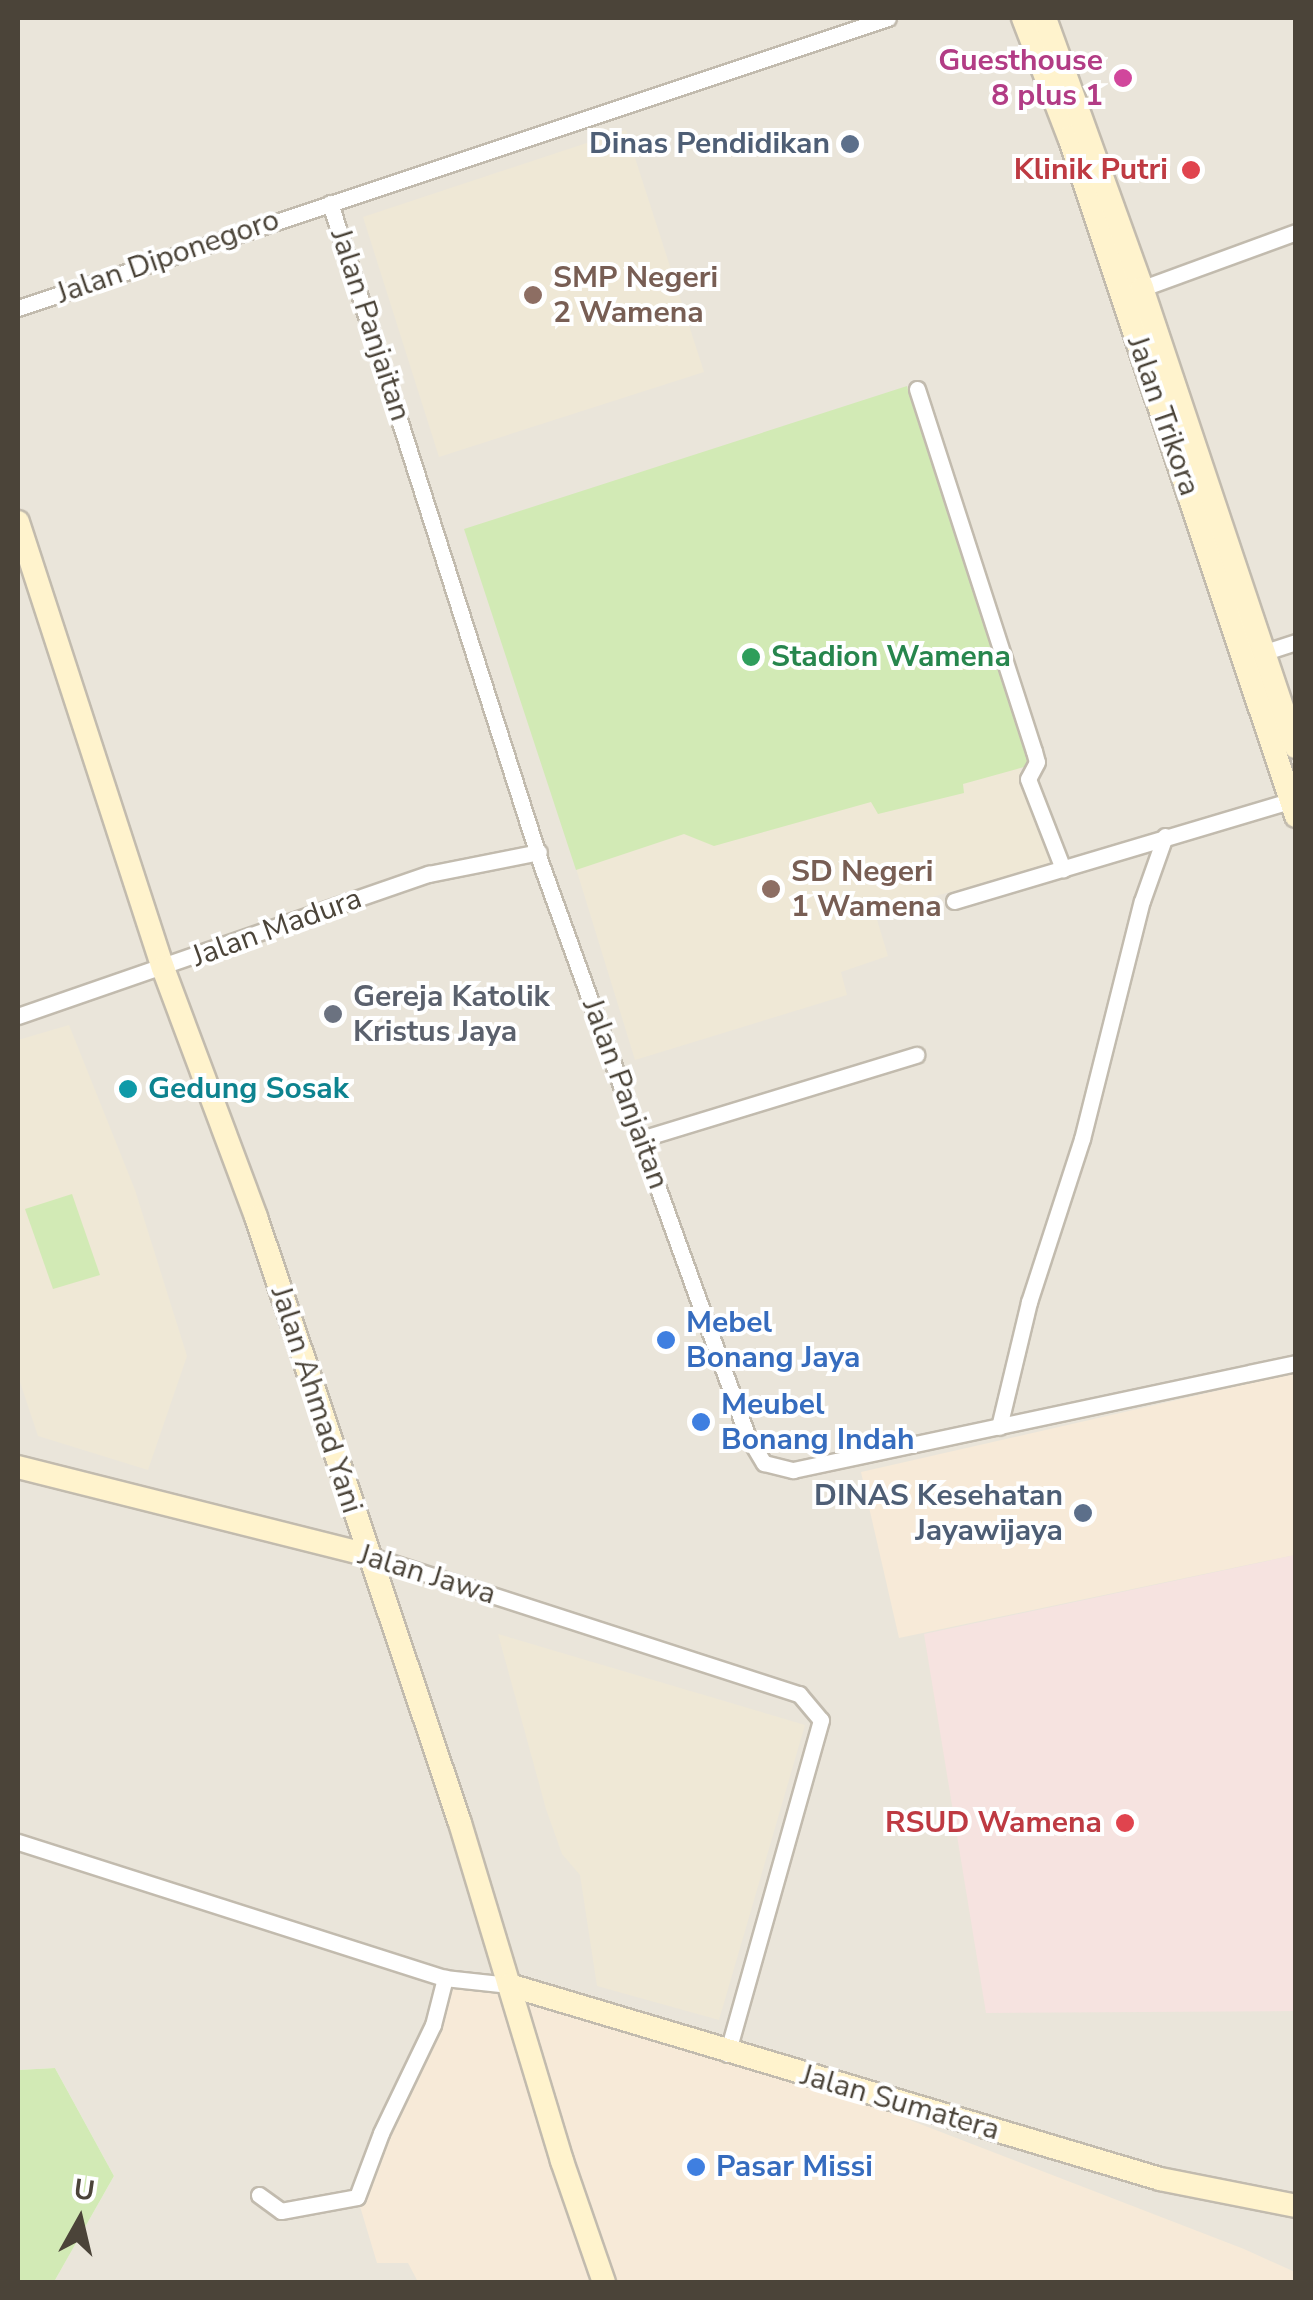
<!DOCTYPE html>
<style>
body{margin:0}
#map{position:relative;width:1313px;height:2300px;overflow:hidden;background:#f6f3ec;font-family:"Nunito Sans",sans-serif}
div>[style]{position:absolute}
.residential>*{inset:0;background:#eae5da}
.commercial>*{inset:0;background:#f7ead8}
.education>*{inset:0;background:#efe8d6}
.medical>*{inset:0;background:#f6e3e0}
.green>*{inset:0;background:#d2eab5}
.roads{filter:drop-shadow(2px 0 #c2bbae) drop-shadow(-2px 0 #c2bbae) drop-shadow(0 2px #c2bbae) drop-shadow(0 -2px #c2bbae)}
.street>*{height:15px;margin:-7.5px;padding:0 7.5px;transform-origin:7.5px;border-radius:7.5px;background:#fff}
.secondary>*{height:22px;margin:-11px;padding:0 11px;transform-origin:11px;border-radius:11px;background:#fff3cd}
.dots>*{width:28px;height:28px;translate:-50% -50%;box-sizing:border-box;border:5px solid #fff;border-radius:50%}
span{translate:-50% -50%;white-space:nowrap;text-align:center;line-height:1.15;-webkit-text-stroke:8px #fff;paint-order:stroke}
.hotel-label{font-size:30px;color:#b23c85;font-weight:700}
.right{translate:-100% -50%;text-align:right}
.service-label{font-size:30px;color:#4e5e75;font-weight:700}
.health-label{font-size:30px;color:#be3a42;font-weight:700}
.street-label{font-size:30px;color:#4b4439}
.education-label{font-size:30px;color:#785e54;font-weight:700}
.left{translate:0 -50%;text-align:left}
.leisure-label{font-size:30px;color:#27864d;font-weight:700}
.worship-label{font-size:30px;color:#5b616d;font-weight:700}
.culture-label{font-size:30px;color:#0d838f;font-weight:700}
.shop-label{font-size:30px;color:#366cbe;font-weight:700}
.frame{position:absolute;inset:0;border:20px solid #4b4439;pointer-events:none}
.north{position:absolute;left:30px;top:2170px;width:100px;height:100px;-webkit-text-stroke:8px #fff;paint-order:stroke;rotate:8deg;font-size:28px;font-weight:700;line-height:40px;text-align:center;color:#4b4439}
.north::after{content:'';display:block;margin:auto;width:35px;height:45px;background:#4b4439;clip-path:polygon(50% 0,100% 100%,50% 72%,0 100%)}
</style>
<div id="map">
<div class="residential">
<i style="clip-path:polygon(18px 18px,1295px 18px,1295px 2282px,54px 2282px,114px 2176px,55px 2068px,18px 2070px)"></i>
</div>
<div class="commercial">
<i style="clip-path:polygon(1295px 1373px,1295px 1555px,899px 1638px,861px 1472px)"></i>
<i style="clip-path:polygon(455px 1979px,788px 2073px,1244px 2249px,1295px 2272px,1295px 2282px,418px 2282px,408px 2263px,377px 2263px,359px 2203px)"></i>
</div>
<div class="education">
<i style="clip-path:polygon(626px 130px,704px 372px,439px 457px,363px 217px)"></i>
<i style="clip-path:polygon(1015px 752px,1050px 864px,875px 913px,888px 956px,841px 972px,847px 995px,635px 1060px,575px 865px,690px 829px)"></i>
<i style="clip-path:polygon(69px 1025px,135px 1190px,187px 1356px,148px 1470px,38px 1436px,18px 1376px,18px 1040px)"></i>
<i style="clip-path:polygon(498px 1634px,805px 1725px,719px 2020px,597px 1986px,580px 1875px,562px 1854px,546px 1809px)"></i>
</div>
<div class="medical">
<i style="clip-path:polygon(1295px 1555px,1295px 2011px,986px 2013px,924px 1634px)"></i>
</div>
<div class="green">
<i style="clip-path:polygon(907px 386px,1031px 765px,963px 784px,964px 793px,878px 814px,871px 802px,714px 846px,684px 834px,576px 870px,464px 529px)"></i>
<i style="clip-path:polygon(72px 1194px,100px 1275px,53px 1289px,25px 1209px)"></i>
<i style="clip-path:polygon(55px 2068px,114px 2176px,54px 2282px,18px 2282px,18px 2070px)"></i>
</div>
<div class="roads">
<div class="street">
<i style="left:330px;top:203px;width:694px;rotate:72.3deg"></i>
<i style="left:541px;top:864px;width:607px;rotate:70.16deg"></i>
<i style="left:747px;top:1435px;width:33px;rotate:59deg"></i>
<i style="left:764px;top:1463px;width:30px;rotate:14deg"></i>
<i style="left:793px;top:1470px;width:514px;rotate:-12.01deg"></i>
<i style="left:1135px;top:291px;width:171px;rotate:-20.1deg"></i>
<i style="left:18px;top:308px;width:917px;rotate:-18.43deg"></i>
<i style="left:917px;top:389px;width:380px;rotate:72.1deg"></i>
<i style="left:1034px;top:751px;width:11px;rotate:75deg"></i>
<i style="left:1037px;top:762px;width:19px;rotate:118deg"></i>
<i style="left:1028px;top:779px;width:97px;rotate:68.7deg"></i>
<i style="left:1259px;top:654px;width:39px;rotate:-18deg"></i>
<i style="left:954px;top:901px;width:357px;rotate:-16.6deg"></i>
<i style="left:18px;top:1016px;width:435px;rotate:-19.1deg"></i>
<i style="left:429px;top:874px;width:112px;rotate:-11.3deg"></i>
<i style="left:641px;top:1139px;width:288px;rotate:-17deg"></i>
<i style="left:999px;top:1427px;width:129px;rotate:-76.5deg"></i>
<i style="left:1029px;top:1302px;width:171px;rotate:-72deg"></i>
<i style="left:1082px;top:1139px;width:245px;rotate:-75.9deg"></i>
<i style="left:1142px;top:901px;width:69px;rotate:-70.5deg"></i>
<i style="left:368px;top:1555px;width:453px;rotate:17.9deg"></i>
<i style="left:799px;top:1694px;width:34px;rotate:50deg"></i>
<i style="left:821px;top:1720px;width:347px;rotate:105.7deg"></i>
<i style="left:18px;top:1842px;width:448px;rotate:17.7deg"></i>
<i style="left:445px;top:1978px;width:64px;rotate:6.2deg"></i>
<i style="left:259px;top:2195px;width:27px;rotate:36deg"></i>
<i style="left:281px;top:2211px;width:77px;rotate:-10.4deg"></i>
<i style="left:357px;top:2197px;width:68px;rotate:-69.4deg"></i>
<i style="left:381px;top:2133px;width:120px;rotate:-64.3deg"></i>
<i style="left:433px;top:2025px;width:49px;rotate:-75.7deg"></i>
</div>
<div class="secondary">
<i style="left:1023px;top:18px;width:128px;rotate:68.9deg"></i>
<i style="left:1069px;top:137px;width:716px;rotate:71.51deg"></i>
<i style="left:1045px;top:18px;width:287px;rotate:70.2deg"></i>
<i style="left:1142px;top:288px;width:484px;rotate:71.5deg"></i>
<i style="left:18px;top:522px;width:469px;rotate:72deg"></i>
<i style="left:163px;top:968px;width:266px;rotate:69.5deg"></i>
<i style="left:256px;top:1217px;width:639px;rotate:71.4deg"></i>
<i style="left:460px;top:1823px;width:353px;rotate:73.2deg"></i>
<i style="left:562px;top:2161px;width:128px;rotate:70.9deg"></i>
<i style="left:18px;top:1467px;width:361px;rotate:14.1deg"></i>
<i style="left:509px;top:1985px;width:679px;rotate:16.59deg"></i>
<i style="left:1160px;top:2179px;width:139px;rotate:11.2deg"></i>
</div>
</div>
<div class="dots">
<i style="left:1123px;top:78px;background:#d1479c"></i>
<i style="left:850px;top:144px;background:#5c6f8a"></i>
<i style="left:1191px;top:170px;background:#e0444e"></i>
<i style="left:533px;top:295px;background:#8d6e63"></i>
<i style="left:751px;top:657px;background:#2e9e5b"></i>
<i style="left:771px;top:889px;background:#8d6e63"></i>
<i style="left:333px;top:1014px;background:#6b7280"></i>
<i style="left:128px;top:1089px;background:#0f9aa8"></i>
<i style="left:666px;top:1340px;background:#3f7fe0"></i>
<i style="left:701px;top:1422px;background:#3f7fe0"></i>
<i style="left:1083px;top:1513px;background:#5c6f8a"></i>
<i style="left:1125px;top:1823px;background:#e0444e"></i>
<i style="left:696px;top:2167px;background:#3f7fe0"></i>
</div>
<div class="hotel-label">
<span class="right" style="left:1103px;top:78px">Guesthouse<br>8 plus 1</span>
</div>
<div class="service-label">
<span class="right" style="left:830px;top:144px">Dinas Pendidikan</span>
<span class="right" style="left:1063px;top:1513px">DINAS Kesehatan<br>Jayawijaya</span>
</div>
<div class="health-label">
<span class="right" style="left:1168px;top:170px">Klinik Putri</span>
<span class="right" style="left:1102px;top:1823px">RSUD Wamena</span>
</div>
<div class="street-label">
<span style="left:168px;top:257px;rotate:-19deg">Jalan Diponegoro</span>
<span style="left:370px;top:325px;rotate:72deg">Jalan Panjaitan</span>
<span style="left:1163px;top:416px;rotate:71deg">Jalan Trikora</span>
<span style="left:277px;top:928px;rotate:-20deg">Jalan Madura</span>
<span style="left:625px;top:1094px;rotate:70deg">Jalan Panjaitan</span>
<span style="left:316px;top:1400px;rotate:72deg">Jalan Ahmad Yani</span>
<span style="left:427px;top:1575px;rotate:17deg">Jalan Jawa</span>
<span style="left:900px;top:2103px;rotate:16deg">Jalan Sumatera</span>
</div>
<div class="education-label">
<span class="left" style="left:553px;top:295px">SMP Negeri<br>2 Wamena</span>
<span class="left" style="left:791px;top:889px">SD Negeri<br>1 Wamena</span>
</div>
<div class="leisure-label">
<span class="left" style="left:771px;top:657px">Stadion Wamena</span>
</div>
<div class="worship-label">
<span class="left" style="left:353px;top:1014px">Gereja Katolik<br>Kristus Jaya</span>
</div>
<div class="culture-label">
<span class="left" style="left:148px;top:1089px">Gedung Sosak</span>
</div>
<div class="shop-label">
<span class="left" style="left:686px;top:1340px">Mebel<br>Bonang Jaya</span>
<span class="left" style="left:721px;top:1422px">Meubel<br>Bonang Indah</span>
<span class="left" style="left:716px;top:2167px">Pasar Missi</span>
</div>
<div class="frame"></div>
<div class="north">U</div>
</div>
